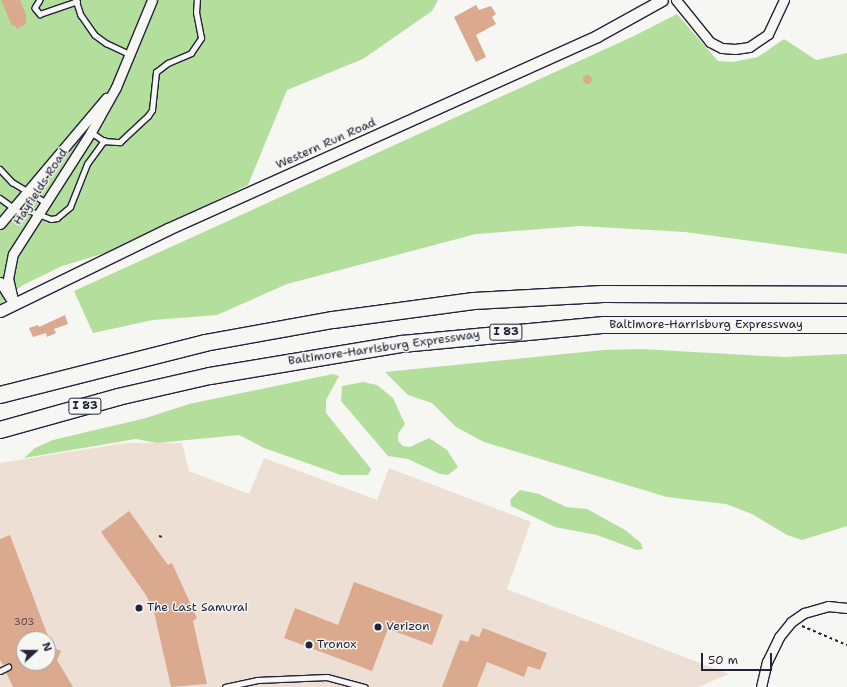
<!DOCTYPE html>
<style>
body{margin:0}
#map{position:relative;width:847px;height:687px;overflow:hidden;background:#f6f6f2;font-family:"Shantell Sans",sans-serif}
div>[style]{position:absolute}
.built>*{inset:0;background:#eedfd4}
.green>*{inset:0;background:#b4de9c}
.building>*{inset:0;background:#dbaa8e}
.round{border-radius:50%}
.path>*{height:1.5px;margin-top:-0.75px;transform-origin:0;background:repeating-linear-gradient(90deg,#22223b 0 3px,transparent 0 6px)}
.roads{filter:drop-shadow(1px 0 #22223b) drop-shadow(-1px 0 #22223b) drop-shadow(0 1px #22223b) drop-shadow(0 -1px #22223b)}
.service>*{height:4.5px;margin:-2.25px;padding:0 2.25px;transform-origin:2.25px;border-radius:2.25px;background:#f6f6f2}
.minor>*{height:9px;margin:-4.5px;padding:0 4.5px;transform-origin:4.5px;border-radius:4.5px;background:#f6f6f2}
.tertiary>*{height:11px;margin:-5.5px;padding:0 5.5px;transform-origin:5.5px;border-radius:5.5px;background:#f6f6f2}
.motorway>*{height:16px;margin:-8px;padding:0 8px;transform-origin:8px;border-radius:8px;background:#f6f6f2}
.dots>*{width:11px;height:11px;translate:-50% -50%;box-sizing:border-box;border:2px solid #f6f6f2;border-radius:50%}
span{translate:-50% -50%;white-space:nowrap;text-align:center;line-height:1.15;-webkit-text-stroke:3px #f6f6f2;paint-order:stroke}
.number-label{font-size:10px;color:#504450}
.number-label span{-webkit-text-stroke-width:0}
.shield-label span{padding:1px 3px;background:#f6f6f2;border:1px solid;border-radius:3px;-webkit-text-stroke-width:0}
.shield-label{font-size:11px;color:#22223b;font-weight:700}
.street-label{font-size:12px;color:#22223b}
.poi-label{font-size:12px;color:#22223b}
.left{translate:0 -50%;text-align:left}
.north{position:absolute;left:16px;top:631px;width:40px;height:40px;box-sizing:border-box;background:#f6f6f2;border:1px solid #a1a1a9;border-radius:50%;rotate:69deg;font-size:11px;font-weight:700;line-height:16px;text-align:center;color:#22223b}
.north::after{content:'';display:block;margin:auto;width:14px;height:18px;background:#22223b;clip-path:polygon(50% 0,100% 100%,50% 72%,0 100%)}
.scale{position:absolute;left:701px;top:653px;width:71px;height:18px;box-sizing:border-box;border:2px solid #22223b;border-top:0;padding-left:5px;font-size:12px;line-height:14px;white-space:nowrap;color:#22223b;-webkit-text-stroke:3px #f6f6f2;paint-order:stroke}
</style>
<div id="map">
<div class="built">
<i style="clip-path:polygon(evenodd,125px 443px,182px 443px,189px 471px,249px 494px,264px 458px,377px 500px,389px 468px,531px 522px,507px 589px,729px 674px,698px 687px,0 687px,0 463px,125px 443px,24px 639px,48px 639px,48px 663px,24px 663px,24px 639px)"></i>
</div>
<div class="green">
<i style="clip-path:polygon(0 0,438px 0,432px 11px,363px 59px,287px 90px,248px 185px,112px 251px,62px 266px,23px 285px,0 304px)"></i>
<i style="clip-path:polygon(677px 14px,718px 61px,733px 62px,758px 57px,784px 39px,816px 60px,847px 53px,847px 254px,685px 232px,580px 226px,476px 234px,287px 284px,217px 315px,153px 320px,93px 333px,74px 291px,634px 36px)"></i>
<i style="clip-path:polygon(641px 349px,784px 357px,847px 354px,847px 526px,802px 540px,787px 535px,752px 514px,726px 504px,667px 497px,484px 442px,456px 427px,432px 403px,408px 395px,385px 372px,604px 350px)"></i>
<i style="clip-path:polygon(333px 374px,339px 376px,326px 400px,326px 413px,371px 469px,368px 475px,341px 475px,264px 448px,239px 435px,157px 443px,136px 439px,24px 458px,35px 448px,53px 440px,146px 418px,189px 404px)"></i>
<i style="clip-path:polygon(363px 382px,377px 385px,393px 398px,405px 424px,398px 434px,398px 441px,403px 446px,410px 447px,429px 438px,447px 450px,458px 467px,448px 475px,440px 474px,408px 459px,388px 456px,341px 401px,342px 386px)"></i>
<i style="clip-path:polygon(520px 490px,539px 494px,566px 507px,587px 509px,625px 530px,641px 543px,643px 549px,637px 550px,597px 535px,555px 527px,511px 506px,510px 500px)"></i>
</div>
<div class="building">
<i style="clip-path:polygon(1px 0,20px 0,26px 15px,26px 24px,17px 29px,15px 25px,12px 26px)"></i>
<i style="clip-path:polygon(476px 5px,479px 10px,491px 6px,496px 14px,492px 17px,496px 24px,476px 35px,486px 57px,476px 62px,454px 17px)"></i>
<i class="round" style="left:582.5px;top:74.5px;width:9px;height:9px"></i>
<i style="clip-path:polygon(65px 315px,68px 324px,54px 329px,56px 333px,47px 337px,46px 333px,33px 337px,29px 328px,38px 325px,39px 327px)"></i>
<i style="clip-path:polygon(129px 511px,168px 565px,172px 563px,197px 618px,193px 621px,207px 684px,171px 687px,154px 612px,146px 595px,101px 532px)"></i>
<i style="clip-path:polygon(10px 535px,49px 639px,24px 639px,24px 663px,48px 663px,48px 645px,61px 651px,57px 660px,73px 687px,13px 687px,6px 672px,11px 666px,8px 663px,3px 665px,0 660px,0 539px)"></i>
<i style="clip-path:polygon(354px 582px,443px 615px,432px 645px,388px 629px,372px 671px,284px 638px,295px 608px,338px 625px)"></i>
<i style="clip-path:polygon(483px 628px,547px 653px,540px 670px,528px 666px,524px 677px,487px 662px,477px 687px,442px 687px,460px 640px,468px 642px,471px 634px,479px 637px)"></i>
</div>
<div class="path">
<i style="left:159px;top:536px;width:3px;rotate:18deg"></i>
<i style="left:802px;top:626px;width:49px;rotate:22.9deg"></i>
</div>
<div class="roads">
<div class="service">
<i style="left:40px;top:0;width:9px;rotate:122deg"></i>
<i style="left:35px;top:8px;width:8px;rotate:50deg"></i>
<i style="left:40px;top:14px;width:39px;rotate:-19deg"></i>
<i style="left:76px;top:0;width:16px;rotate:72deg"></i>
<i style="left:81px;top:15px;width:24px;rotate:55deg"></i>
<i style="left:95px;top:35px;width:14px;rotate:36deg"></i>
<i style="left:106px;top:43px;width:26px;rotate:25deg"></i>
<i style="left:91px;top:132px;width:16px;rotate:35deg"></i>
<i style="left:104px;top:141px;width:16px;rotate:4deg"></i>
<i style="left:120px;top:142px;width:38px;rotate:-43deg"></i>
<i style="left:148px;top:116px;width:7px;rotate:-56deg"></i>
<i style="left:152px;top:110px;width:38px;rotate:-84deg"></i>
<i style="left:156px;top:72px;width:15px;rotate:-37deg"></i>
<i style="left:168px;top:63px;width:25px;rotate:-23deg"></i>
<i style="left:191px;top:53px;width:18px;rotate:-56deg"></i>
<i style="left:201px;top:38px;width:25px;rotate:-101deg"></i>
<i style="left:196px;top:13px;width:13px;rotate:-86deg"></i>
<i style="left:0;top:169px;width:18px;rotate:47deg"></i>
<i style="left:12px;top:182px;width:39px;rotate:31deg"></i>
<i style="left:0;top:198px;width:24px;rotate:36deg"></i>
<i style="left:19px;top:212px;width:14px"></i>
<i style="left:33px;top:212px;width:19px;rotate:21deg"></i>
<i style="left:51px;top:219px;width:6px;rotate:-9deg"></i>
<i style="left:57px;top:218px;width:17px;rotate:-40deg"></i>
<i style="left:70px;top:207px;width:46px;rotate:-68.4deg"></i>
<i style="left:87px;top:164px;width:29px;rotate:-54deg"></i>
<i style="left:0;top:671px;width:9px;rotate:-27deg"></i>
<i style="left:225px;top:687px;width:33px;rotate:-12deg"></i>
<i style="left:257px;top:680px;width:70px;rotate:-2.5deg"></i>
<i style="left:327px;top:677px;width:39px;rotate:15deg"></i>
</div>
<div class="minor">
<i style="left:676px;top:0;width:54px;rotate:51deg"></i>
<i style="left:710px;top:42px;width:13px;rotate:27deg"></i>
<i style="left:722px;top:48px;width:13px;rotate:4deg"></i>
<i style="left:735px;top:49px;width:14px;rotate:-8deg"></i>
<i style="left:749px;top:47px;width:23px;rotate:-34deg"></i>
<i style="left:768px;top:34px;width:38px;rotate:-65deg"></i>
<i style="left:0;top:224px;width:165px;rotate:-49.9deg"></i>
<i style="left:0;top:282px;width:19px;rotate:58deg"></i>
<i style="left:14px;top:304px;width:26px;rotate:-103deg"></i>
<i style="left:8px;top:279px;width:25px;rotate:-79deg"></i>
<i style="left:13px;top:254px;width:145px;rotate:-57.4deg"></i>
<i style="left:91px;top:132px;width:51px;rotate:-60.9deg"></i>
<i style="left:116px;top:87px;width:94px;rotate:-67.5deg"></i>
<i style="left:761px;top:687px;width:26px;rotate:-77deg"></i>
<i style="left:767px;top:662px;width:28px;rotate:-64deg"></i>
<i style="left:779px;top:637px;width:19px;rotate:-51deg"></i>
<i style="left:791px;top:622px;width:16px;rotate:-35deg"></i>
<i style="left:804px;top:613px;width:25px;rotate:-16deg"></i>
<i style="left:828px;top:606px;width:19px;rotate:6deg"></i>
</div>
<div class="tertiary">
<i style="left:0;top:311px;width:187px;rotate:-26deg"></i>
<i style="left:168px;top:229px;width:470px;rotate:-24.2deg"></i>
<i style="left:597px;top:36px;width:74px;rotate:-29deg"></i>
</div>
<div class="motorway">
<i style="left:0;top:395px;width:211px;rotate:-14.2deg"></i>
<i style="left:205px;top:343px;width:130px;rotate:-10.2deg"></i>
<i style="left:333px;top:320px;width:142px;rotate:-7.7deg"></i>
<i style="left:474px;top:301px;width:129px;rotate:-3.1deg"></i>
<i style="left:603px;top:294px;width:244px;rotate:0.2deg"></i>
<i style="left:0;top:430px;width:123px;rotate:-15.6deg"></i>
<i style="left:118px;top:397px;width:94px;rotate:-12.9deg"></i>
<i style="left:210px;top:376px;width:195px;rotate:-9.5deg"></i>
<i style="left:402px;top:344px;width:203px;rotate:-5.4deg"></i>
<i style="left:604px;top:325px;width:243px"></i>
</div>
</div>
<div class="dots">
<i style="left:139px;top:608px;background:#22223b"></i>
<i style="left:378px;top:627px;background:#22223b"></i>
<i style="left:309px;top:645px;background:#22223b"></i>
</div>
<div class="number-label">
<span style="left:24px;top:622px">303</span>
</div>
<div class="shield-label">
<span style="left:506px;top:332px">I 83</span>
<span style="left:85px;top:406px">I 83</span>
</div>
<div class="street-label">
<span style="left:326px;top:144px;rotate:-24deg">Western Run Road</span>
<span style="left:41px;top:187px;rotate:-57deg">Hayfields Road</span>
<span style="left:706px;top:325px">Baltimore-Harrisburg Expressway</span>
<span style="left:384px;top:348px;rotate:-8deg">Baltimore-Harrisburg Expressway</span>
</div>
<div class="poi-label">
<span class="left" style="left:147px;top:608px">The Last Samurai</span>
<span class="left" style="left:386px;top:627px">Verizon</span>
<span class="left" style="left:317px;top:645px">Tronox</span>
</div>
<div class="north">N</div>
<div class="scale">50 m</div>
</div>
